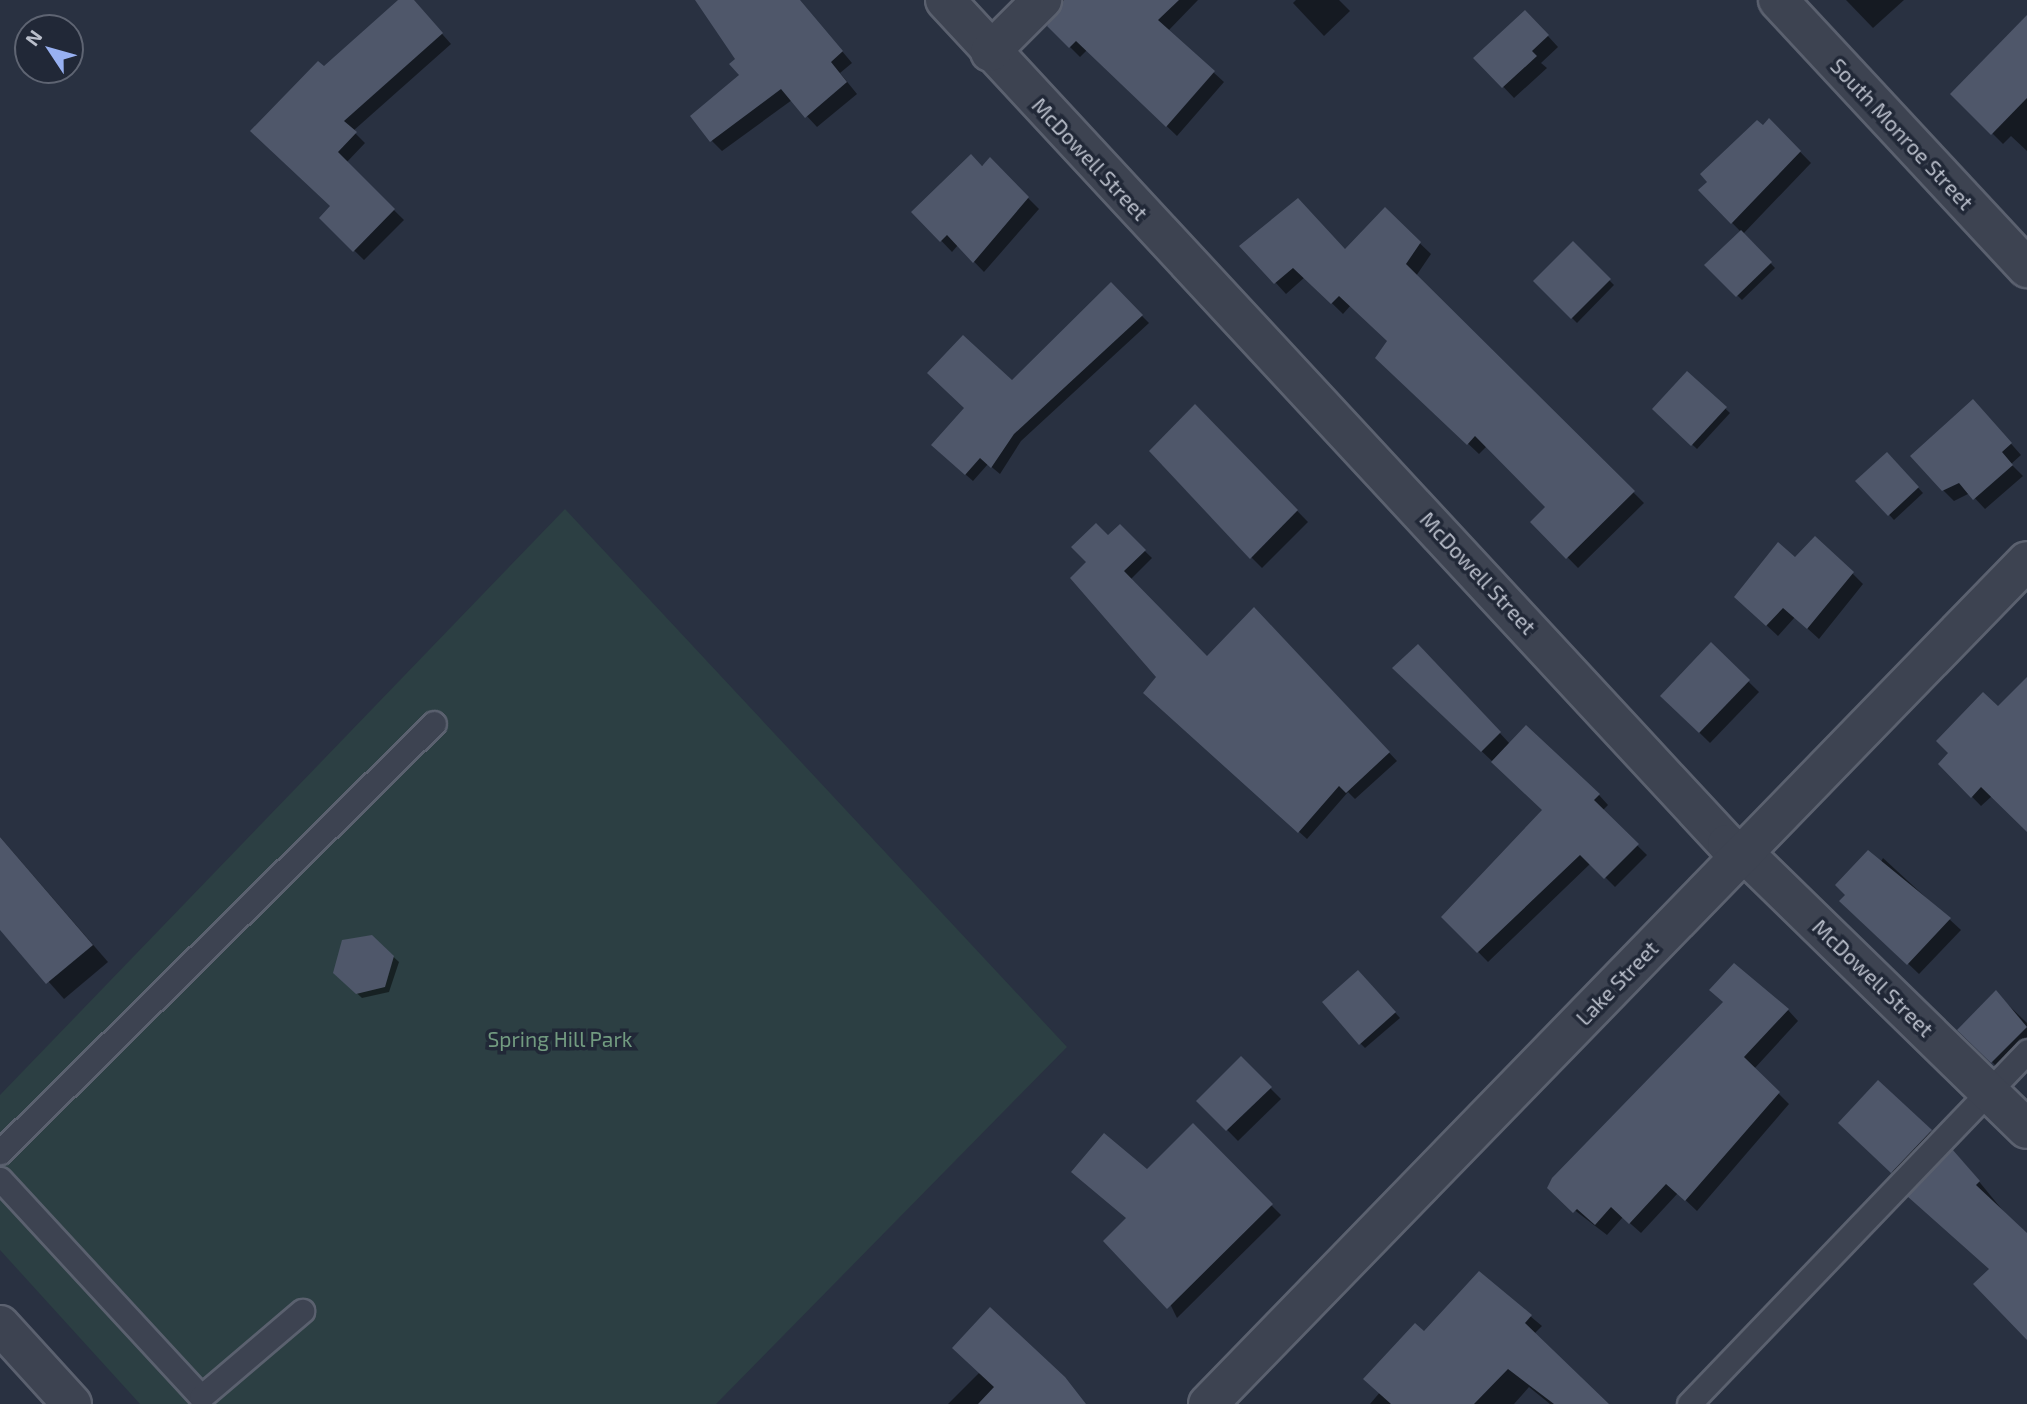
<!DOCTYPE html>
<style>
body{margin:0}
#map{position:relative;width:2027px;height:1404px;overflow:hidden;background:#293141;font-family:"Exo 2",sans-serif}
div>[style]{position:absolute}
.green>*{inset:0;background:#2c3f43}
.shadow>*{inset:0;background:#0007}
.building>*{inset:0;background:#4f576a}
.roads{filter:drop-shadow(2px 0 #5b616f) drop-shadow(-2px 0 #5b616f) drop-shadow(0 2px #5b616f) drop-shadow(0 -2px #5b616f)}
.service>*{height:23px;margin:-11.5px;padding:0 11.5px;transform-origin:11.5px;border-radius:11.5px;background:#3d4351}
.minor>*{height:38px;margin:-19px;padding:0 19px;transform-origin:19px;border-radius:19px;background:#3d4351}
span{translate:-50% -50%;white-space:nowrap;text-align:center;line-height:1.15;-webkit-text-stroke:7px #212837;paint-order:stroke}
.street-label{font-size:21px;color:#babfcb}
.park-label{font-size:21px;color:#729b80}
.north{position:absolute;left:14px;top:14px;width:70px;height:70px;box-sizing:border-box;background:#212837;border:2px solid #5e6472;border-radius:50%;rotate:306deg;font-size:19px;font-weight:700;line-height:28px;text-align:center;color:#babfcb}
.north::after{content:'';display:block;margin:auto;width:24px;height:32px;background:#98b1f2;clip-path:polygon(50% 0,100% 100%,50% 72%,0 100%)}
</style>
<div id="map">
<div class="green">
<i style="clip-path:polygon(565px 509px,1067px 1047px,716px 1404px,140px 1404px,0 1250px,0 1095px)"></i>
</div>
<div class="shadow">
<i style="clip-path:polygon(401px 0,412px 0,451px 44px,353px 131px,365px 143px,346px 163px,404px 220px,364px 260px,321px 218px,332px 206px,324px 69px)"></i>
<i style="clip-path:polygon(697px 0,799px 0,852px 63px,840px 73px,857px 94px,817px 127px,792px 100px,722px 151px,712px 141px,741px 76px,738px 59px)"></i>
<i style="clip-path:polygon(1063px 0,1198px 0,1168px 31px,1224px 82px,1177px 136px,1087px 50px,1080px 57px,1049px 26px)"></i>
<i style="clip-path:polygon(1296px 0,1339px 0,1350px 11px,1324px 36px,1293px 3px)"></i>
<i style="clip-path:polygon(1846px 0,1904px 0,1873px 28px)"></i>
<i style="clip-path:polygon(2027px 18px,2027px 151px,2011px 136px,2003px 144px,1953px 94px)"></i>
<i style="clip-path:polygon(1536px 23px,1558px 47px,1541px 63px,1547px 68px,1514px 98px,1476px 58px)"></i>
<i style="clip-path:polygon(1769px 120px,1811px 163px,1743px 234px,1775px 268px,1742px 300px,1706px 265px,1741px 232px,1700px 190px)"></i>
<i style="clip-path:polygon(990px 160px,1039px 209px,984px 272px,958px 245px,952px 252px,914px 212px)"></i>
<i style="clip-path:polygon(1385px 210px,1431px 254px,1416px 276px,1644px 503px,1578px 568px,1533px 522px,1548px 507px,1487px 446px,1479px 454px,1388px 368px,1389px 341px,1351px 305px,1343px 314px,1305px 277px,1286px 294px,1242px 246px,1345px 251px)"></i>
<i style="clip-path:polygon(1573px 244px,1614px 285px,1577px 323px,1535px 281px)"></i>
<i style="clip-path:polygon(1111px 285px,1149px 323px,1021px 441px,1000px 474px,988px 464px,973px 481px,941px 453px)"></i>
<i style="clip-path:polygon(1687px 373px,1730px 413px,1697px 449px,1654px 409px)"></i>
<i style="clip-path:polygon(1195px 406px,1308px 522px,1262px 568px,1251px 557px)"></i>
<i style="clip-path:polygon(1984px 413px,2021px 455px,2011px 464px,2023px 476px,1985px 509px,1970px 493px,1954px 501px,1943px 490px)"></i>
<i style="clip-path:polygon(1887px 454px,1923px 493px,1894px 520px,1858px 481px)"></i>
<i style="clip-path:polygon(1120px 527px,1152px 558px,1130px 580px,1207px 658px,1254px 609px,1397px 761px,1355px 799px,1348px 792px,1307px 839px,1153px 700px,1158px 677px,1108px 538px)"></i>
<i style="clip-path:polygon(1795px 560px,1852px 573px,1863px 584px,1819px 639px,1795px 617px,1778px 636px,1748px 608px)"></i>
<i style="clip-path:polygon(1711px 645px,1759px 692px,1710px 743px,1662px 696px)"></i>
<i style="clip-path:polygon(1429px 657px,1510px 744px,1599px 795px,1608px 805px,1602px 811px,1647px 855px,1615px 887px,1591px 863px,1488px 962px,1444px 917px,1545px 811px,1405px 679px)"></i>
<i style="clip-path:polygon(2027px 679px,2027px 830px,1992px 796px,1981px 806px,1940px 764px)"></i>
<i style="clip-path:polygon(0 837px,108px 962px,64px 999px,0 927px)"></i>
<i style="clip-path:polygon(1883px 858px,1961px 930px,1919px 974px,1853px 911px)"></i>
<i style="clip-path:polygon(372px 937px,399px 962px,389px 992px,362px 998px,335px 973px)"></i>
<i style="clip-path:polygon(1358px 972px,1400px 1018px,1365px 1048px,1360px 1043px)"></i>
<i style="clip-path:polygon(1996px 993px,2027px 1023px,2027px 1052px,2002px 1072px,1960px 1030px)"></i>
<i style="clip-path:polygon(1788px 1010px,1798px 1021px,1754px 1069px,1789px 1104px,1697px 1211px,1678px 1193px,1641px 1233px,1623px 1217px,1607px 1235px,1560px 1199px)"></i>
<i style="clip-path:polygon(1241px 1059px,1281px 1099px,1238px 1141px,1199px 1101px)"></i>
<i style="clip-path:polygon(1878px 1083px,1935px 1136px,1897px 1176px,1841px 1122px)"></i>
<i style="clip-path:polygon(1193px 1126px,1281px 1215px,1177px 1318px,1128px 1219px,1147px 1171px)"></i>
<i style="clip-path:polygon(1963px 1162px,2027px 1240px,2027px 1337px,1991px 1270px)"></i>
<i style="clip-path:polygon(1480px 1274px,1542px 1326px,1534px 1334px,1607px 1404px,1550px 1404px,1529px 1387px,1514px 1404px,1370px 1404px)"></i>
<i style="clip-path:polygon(980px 1372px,1082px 1404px,948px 1404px)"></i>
</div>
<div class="building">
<i style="clip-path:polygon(398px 0,414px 0,443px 33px,344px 121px,357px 132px,338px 152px,395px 209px,353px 252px,319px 218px,330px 206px,250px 131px,318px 61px,324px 66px)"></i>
<i style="clip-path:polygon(695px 0,800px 0,843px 51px,831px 62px,847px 82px,805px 118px,781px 89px,710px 142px,690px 116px,739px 75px,729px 64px,735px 59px)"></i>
<i style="clip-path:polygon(1064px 0,1179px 0,1158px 20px,1215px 71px,1166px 127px,1076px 41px,1069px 48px,1047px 26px)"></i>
<i style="clip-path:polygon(1525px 10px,1549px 35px,1532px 51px,1537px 56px,1502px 88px,1473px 58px)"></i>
<i style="clip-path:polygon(2027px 15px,2027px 98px,1991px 135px,1950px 94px)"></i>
<i style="clip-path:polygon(1769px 118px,1801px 151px,1731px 224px,1698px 190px,1707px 182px,1700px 174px,1757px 120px,1763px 125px)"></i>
<i style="clip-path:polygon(971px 154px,982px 166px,990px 157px,1029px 197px,973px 263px,947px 235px,940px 242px,911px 212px)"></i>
<i style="clip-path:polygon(1298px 198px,1345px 249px,1385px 207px,1421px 242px,1406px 264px,1635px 491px,1566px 559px,1530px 522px,1545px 507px,1475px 436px,1467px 445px,1375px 358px,1387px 341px,1339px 296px,1331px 304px,1293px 268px,1274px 284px,1239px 246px)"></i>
<i style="clip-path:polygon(1741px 230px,1772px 262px,1736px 297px,1704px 265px)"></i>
<i style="clip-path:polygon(1573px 241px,1611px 279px,1571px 319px,1533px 281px)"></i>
<i style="clip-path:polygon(1111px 282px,1143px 315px,1014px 434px,991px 468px,980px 458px,965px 475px,931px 445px,964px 408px,927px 373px,963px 335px,1012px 380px)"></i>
<i style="clip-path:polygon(1687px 371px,1727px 407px,1691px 446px,1652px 409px)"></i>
<i style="clip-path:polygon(1973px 399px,2012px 443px,2002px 452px,2013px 465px,1973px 500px,1959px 483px,1942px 491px,1910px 456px)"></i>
<i style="clip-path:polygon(1195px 404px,1298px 510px,1250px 559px,1149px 451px)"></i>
<i style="clip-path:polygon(1887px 452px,1919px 487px,1888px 516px,1855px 481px)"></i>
<i style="clip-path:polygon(1096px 523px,1108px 535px,1120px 524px,1146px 550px,1124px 571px,1207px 656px,1254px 607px,1390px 752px,1346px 793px,1339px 786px,1298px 833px,1143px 693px,1156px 677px,1070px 578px,1086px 562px,1071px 547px)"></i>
<i style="clip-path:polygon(1815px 536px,1854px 572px,1807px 629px,1783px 608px,1766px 626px,1734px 597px,1778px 542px,1795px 557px)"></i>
<i style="clip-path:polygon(1711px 642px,1750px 680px,1699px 733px,1660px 696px)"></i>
<i style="clip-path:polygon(1418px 644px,1501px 732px,1481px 752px,1392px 668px)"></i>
<i style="clip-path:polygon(2027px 677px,2027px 832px,1981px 787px,1971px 798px,1938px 764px,1948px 753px,1936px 741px,1983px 692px,1998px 706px)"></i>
<i style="clip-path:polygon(1526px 725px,1600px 794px,1594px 800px,1639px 844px,1604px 879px,1580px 855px,1477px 953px,1441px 917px,1542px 810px,1491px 762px)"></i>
<i style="clip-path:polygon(0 837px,93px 945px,46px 984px,0 930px)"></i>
<i style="clip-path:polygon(1868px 850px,1951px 918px,1907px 965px,1839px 901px,1845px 895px,1835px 885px)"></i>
<i style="clip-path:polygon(372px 935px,394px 956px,385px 987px,356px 994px,333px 973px,342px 940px)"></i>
<i style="clip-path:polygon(1734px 963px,1789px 1009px,1744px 1057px,1780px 1092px,1685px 1201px,1666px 1184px,1629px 1224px,1611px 1207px,1595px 1225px,1577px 1209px,1573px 1213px,1547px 1188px,1552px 1178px,1723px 1002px,1709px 990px)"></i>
<i style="clip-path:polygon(1358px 970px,1396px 1012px,1359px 1045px,1322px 1002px)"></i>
<i style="clip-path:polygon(1996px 990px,2027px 1027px,1991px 1063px,1957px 1030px)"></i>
<i style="clip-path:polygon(1241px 1056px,1272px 1087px,1226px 1131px,1196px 1101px)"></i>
<i style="clip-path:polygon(1878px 1080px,1932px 1130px,1891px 1173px,1838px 1123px)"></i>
<i style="clip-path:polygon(1193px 1123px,1273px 1204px,1167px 1309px,1103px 1241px,1126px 1218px,1071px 1172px,1104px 1133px,1147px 1169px)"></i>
<i style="clip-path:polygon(1952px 1149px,1980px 1181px,1976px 1185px,2027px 1233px,2027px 1340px,1973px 1284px,1989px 1269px,1907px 1196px)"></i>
<i style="clip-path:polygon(1479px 1271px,1532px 1315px,1525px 1323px,1609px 1404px,1554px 1404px,1508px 1369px,1474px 1404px,1391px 1404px,1363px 1379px,1415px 1323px,1424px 1331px)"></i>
<i style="clip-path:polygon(990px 1307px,1065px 1377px,1086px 1404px,978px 1404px,994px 1387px,952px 1348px)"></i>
</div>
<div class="roads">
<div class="service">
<i style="left:0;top:1152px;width:610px;rotate:-44.67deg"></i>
<i style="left:0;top:1179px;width:297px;rotate:47.3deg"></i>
<i style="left:201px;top:1397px;width:133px;rotate:-40.4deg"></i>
<i style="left:1689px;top:1404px;width:489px;rotate:-46.2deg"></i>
</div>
<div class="minor">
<i style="left:945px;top:0;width:1151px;rotate:47.18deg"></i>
<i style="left:1727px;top:844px;width:19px;rotate:28deg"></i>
<i style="left:1744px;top:853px;width:395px;rotate:44.3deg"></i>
<i style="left:1778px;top:0;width:366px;rotate:47.1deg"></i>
<i style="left:990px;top:52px;width:74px;rotate:-45deg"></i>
<i style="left:0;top:1325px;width:107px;rotate:47.7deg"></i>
<i style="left:1208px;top:1404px;width:1175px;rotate:-45.83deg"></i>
</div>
</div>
<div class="street-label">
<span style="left:1902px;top:134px;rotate:47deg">South Monroe Street</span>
<span style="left:1090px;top:159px;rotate:47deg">McDowell Street</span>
<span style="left:1478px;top:573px;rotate:47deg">McDowell Street</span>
<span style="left:1873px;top:978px;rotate:44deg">McDowell Street</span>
<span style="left:1617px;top:983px;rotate:-46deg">Lake Street</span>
</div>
<div class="park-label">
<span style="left:560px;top:1039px">Spring Hill Park</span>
</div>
<div class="north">N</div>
</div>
